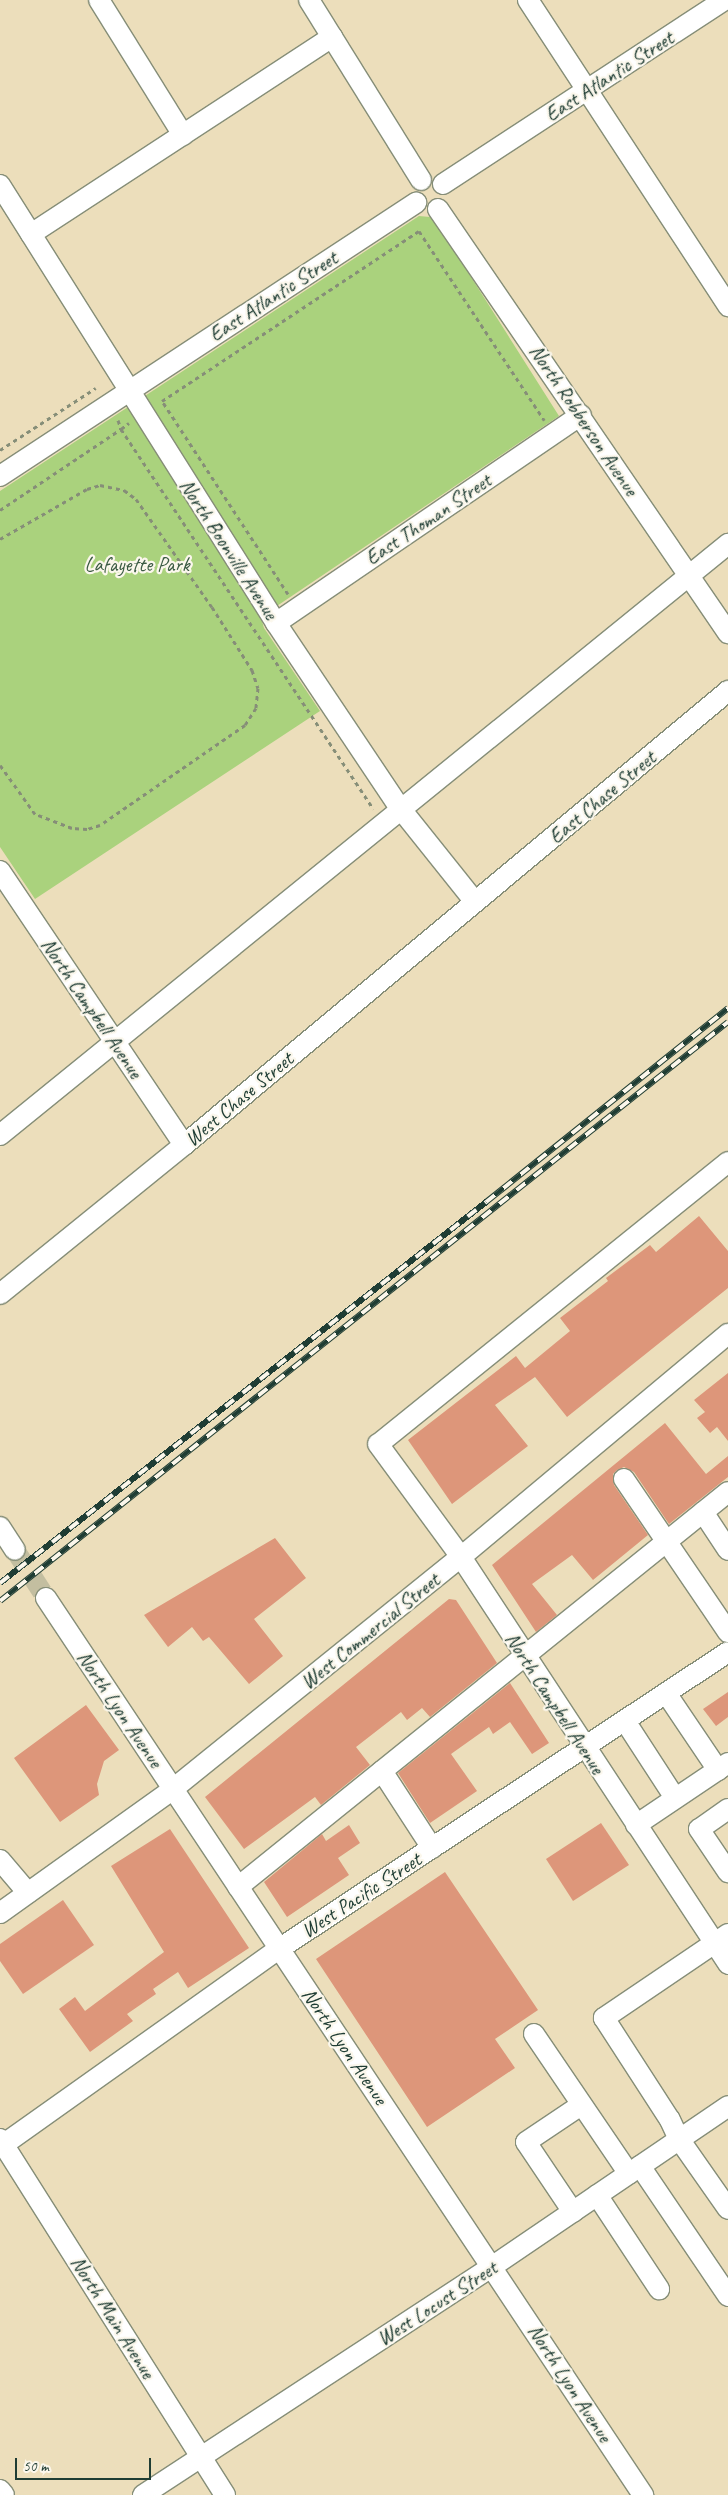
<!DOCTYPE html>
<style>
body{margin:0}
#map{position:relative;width:728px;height:2495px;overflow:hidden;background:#ecdebb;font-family:Caveat,sans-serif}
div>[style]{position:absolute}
.green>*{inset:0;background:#aad27d}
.building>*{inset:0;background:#dd967a}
.minor-tunnel>*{height:20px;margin-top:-10px;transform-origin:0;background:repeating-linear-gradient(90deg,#c3bea0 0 20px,transparent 0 30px)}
.path>*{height:3px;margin-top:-1.5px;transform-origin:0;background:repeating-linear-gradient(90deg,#868e78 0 4px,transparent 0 8px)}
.roads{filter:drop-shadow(1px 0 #868e78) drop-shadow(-1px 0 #868e78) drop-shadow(0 1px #868e78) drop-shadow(0 -1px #868e78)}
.minor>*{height:20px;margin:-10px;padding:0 10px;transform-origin:10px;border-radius:10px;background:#fff}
.rail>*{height:5.5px;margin-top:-2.75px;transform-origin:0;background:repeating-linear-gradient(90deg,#fbf7ec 0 11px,#1f3d34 0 22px);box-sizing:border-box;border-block:1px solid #1f3d34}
span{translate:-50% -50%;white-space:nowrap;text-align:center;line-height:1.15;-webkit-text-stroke:4.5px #fbf7ec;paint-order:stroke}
.street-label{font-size:21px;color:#1f3d34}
.park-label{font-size:21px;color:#3b5b43}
.scale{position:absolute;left:15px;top:2458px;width:136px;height:22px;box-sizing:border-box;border:2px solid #1f3d34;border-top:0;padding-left:6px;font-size:15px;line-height:18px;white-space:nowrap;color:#1f3d34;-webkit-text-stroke:4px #fbf7ec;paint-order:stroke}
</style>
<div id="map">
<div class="green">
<i style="clip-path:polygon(419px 216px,430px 217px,440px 228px,559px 416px,268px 612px,262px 621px,264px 628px,320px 711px,35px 899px,0 847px,0 491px)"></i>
</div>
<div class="building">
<i style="clip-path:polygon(699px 1216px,728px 1251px,728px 1288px,567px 1417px,535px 1377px,495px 1405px,528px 1446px,452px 1504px,408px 1440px,516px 1356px,525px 1368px,570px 1331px,560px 1318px,608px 1281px,606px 1278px,650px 1245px,656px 1252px)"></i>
<i style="clip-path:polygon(728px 1373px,728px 1441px,717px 1427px,710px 1433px,697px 1418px,705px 1412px,694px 1400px)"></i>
<i style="clip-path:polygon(665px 1423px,706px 1474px,728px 1456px,728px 1477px,669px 1524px,634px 1472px,624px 1467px,617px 1470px,613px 1474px,614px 1485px,648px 1535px,593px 1580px,572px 1555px,532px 1584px,557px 1615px,536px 1632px,492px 1565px)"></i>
<i style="clip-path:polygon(275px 1538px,306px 1578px,254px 1619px,283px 1656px,249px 1684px,209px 1637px,203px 1641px,192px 1627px,168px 1647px,144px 1615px)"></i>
<i style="clip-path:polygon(449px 1599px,456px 1600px,497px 1663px,430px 1717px,422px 1708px,407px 1720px,401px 1712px,356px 1747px,370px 1765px,321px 1805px,315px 1797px,244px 1849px,205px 1797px)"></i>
<i style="clip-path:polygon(510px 1683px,549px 1743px,532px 1754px,510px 1722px,493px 1734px,489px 1727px,451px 1754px,477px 1791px,430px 1823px,398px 1773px)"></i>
<i style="clip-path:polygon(728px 1692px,728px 1717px,716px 1726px,703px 1709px)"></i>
<i style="clip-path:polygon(86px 1705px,119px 1750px,104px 1761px,97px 1784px,99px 1795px,60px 1822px,14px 1758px)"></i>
<i style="clip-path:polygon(601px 1823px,629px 1865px,573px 1901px,546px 1859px)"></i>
<i style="clip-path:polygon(349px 1825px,360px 1843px,338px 1858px,349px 1875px,287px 1917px,264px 1882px,322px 1834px,326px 1841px)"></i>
<i style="clip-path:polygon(170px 1829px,249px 1948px,188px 1988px,178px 1972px,153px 1989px,156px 1994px,127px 2014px,133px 2021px,90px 2052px,59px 2009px,75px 1997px,85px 2011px,164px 1952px,111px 1866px)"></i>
<i style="clip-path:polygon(445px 1872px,538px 2010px,495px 2039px,515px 2068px,427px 2127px,316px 1959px)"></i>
<i style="clip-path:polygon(63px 1900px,94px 1945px,23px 1994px,0 1961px,0 1944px)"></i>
</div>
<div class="minor-tunnel">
<i style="left:15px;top:1550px;width:57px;rotate:57.1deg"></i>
</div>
<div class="path">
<i style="left:118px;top:420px;width:9px;rotate:72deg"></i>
<i style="left:121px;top:429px;width:10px;rotate:-37deg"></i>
<i style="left:0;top:450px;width:114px;rotate:-32.9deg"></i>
<i style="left:0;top:510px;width:146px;rotate:-33.8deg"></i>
<i style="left:121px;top:429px;width:456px;rotate:56.4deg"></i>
<i style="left:0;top:539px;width:100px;rotate:-29.9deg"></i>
<i style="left:87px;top:489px;width:14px;rotate:-17deg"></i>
<i style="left:100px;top:485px;width:25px;rotate:12deg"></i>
<i style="left:124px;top:490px;width:15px;rotate:37deg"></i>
<i style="left:136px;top:499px;width:132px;rotate:54.9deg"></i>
<i style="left:212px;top:607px;width:75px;rotate:57.6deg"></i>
<i style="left:252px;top:670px;width:19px;rotate:72deg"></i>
<i style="left:258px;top:688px;width:20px;rotate:96deg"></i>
<i style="left:256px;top:708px;width:20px;rotate:123deg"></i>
<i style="left:245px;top:725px;width:176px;rotate:145.4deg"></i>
<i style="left:100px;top:825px;width:14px;rotate:163deg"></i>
<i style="left:87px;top:829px;width:15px;rotate:-176deg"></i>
<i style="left:72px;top:828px;width:40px;rotate:-159deg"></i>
<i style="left:35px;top:814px;width:60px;rotate:-125.5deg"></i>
<i style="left:288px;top:594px;width:230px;rotate:-123.1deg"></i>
<i style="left:162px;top:401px;width:308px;rotate:-33.5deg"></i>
<i style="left:419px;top:231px;width:227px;rotate:56.5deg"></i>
</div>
<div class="roads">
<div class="minor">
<i style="left:99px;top:0;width:159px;rotate:58.1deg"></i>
<i style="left:309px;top:0;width:212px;rotate:58.1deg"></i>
<i style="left:528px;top:0;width:366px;rotate:56.8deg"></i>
<i style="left:443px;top:184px;width:336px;rotate:-33.2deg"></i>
<i style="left:0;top:185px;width:518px;rotate:57.78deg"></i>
<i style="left:276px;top:623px;width:223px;rotate:56.2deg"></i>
<i style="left:400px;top:808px;width:120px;rotate:51.4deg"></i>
<i style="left:438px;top:209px;width:514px;rotate:55.63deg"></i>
<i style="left:31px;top:234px;width:360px;rotate:-33.2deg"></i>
<i style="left:0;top:476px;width:498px;rotate:-33.3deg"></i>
<i style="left:276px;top:623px;width:369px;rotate:-34.3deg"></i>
<i style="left:0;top:871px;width:330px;rotate:56.1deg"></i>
<i style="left:0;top:1135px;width:938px;rotate:-39.07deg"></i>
<i style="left:728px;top:1162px;width:449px;rotate:141.1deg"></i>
<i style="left:378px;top:1444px;width:140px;rotate:53.7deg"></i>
<i style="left:461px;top:1557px;width:487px;rotate:56.7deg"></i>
<i style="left:0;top:1294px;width:237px;rotate:-39deg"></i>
<i style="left:184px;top:1145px;width:709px;rotate:-39.85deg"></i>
<i style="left:624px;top:1479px;width:185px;rotate:55.8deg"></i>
<i style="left:703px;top:1512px;width:45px;rotate:56.7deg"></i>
<i style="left:0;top:1527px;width:27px;rotate:57deg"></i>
<i style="left:46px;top:1598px;width:1078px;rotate:56.35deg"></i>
<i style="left:666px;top:1693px;width:93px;rotate:56deg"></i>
<i style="left:625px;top:1721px;width:92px;rotate:57deg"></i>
<i style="left:382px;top:1771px;width:92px;rotate:57deg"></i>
<i style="left:728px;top:1809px;width:35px;rotate:145deg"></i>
<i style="left:699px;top:1829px;width:52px;rotate:56deg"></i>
<i style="left:636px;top:1825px;width:111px;rotate:-34deg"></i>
<i style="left:0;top:1860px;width:43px;rotate:49.7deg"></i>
<i style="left:238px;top:1887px;width:629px;rotate:-38.87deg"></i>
<i style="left:0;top:1913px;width:213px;rotate:-35.6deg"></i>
<i style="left:173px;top:1789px;width:370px;rotate:-38.9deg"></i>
<i style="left:461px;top:1557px;width:348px;rotate:-39.9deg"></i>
<i style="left:728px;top:1934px;width:150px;rotate:145.9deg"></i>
<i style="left:604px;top:2018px;width:121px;rotate:57.1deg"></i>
<i style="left:670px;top:2120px;width:21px;rotate:65deg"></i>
<i style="left:679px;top:2139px;width:85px;rotate:55deg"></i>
<i style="left:534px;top:2034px;width:169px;rotate:55.8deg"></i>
<i style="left:0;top:2139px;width:421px;rotate:57.7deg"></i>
<i style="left:0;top:2147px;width:342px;rotate:-35.4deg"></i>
<i style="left:279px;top:1949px;width:538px;rotate:-33.48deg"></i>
<i style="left:640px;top:2166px;width:157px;rotate:55.9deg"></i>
<i style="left:597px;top:2195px;width:113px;rotate:56.6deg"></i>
<i style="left:573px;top:2212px;width:84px;rotate:-123.9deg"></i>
<i style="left:526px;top:2142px;width:66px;rotate:-33.9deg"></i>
<i style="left:0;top:2490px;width:6px;rotate:51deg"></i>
<i style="left:143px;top:2495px;width:418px;rotate:-33.2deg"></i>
<i style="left:493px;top:2266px;width:284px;rotate:-34.2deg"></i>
</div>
</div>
<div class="rail">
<i style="left:0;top:1583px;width:618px;rotate:-38.09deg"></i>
<i style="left:486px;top:1202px;width:310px;rotate:-38.7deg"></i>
<i style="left:0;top:1601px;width:930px;rotate:-38.5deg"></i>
</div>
<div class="street-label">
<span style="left:609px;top:76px;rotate:-33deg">East Atlantic Street</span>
<span style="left:273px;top:296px;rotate:-33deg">East Atlantic Street</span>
<span style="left:584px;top:420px;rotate:56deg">North Robberson Avenue</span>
<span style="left:428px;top:519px;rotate:-34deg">East Thoman Street</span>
<span style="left:229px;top:549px;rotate:57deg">North Boonville Avenue</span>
<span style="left:602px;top:797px;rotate:-40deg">East Chase Street</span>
<span style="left:92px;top:1008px;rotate:56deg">North Campbell Avenue</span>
<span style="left:239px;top:1099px;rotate:-40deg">West Chase Street</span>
<span style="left:370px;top:1631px;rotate:-39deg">West Commercial Street</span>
<span style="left:555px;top:1703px;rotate:57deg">North Campbell Avenue</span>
<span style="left:120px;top:1709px;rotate:56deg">North Lyon Avenue</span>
<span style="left:361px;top:1895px;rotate:-33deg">West Pacific Street</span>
<span style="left:345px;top:2046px;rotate:56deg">North Lyon Avenue</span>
<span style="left:437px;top:2303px;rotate:-33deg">West Locust Street</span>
<span style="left:113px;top:2317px;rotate:58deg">North Main Avenue</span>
<span style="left:570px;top:2383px;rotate:57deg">North Lyon Avenue</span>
</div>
<div class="park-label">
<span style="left:137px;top:564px">Lafayette Park</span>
</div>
<div class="scale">50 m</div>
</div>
